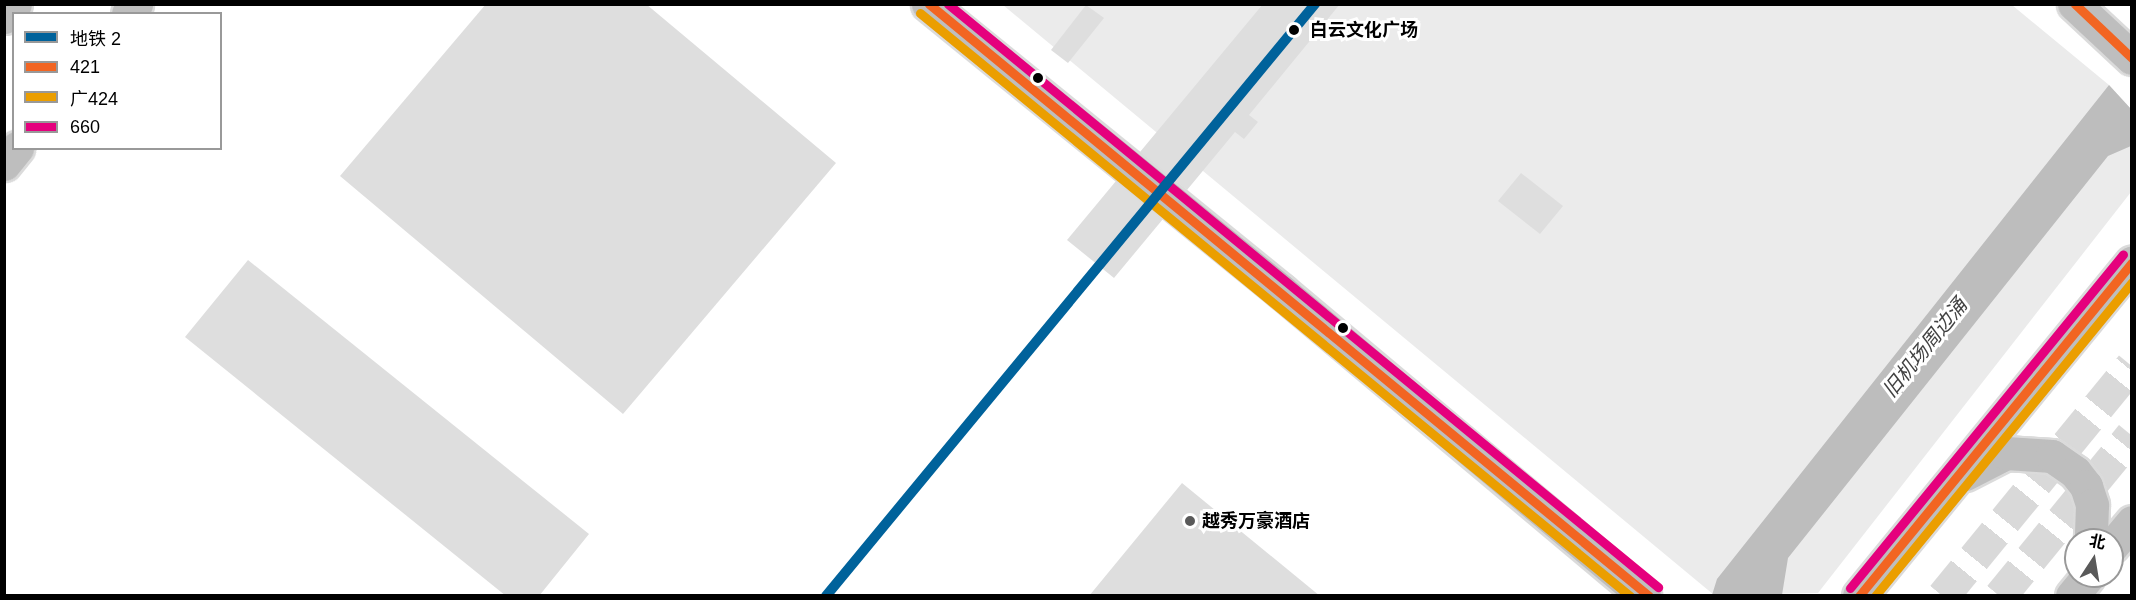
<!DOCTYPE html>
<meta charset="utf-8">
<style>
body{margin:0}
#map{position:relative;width:2136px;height:600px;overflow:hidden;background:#fff;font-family:Arial,"Noto Sans SC",sans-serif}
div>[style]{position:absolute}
.green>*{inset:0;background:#ebebeb}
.water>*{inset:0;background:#bdbdbd}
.building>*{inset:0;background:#dedede}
.major-tunnel>*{height:33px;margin-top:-16.5px;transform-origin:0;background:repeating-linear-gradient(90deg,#d9d9d9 0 33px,transparent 0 49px)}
.roads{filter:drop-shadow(2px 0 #dbdbdb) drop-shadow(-2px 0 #dbdbdb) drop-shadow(0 2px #dbdbdb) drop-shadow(0 -2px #dbdbdb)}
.minor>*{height:33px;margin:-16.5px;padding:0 16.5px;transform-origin:16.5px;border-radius:16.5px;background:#bebebe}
.major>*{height:33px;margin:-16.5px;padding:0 16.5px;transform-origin:16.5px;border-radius:16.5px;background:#bebebe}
.bus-1>*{height:9px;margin:-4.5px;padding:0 4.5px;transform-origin:4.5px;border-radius:4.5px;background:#f26522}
.bus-2>*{height:9px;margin:-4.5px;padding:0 4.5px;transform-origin:4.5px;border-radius:4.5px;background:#eb9e00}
.bus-3>*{height:9px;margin:-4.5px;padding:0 4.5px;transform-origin:4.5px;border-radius:4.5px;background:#e5007d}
.metro-1>*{height:10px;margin:-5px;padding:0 5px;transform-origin:5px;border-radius:5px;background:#00629b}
.dots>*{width:16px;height:16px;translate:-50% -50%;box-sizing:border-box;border:3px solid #fff;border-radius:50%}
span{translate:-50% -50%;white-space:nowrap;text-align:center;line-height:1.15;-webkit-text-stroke:6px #fff;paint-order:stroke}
.stop-label{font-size:18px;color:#000;font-weight:700}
.left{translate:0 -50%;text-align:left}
.poi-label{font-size:18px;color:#000;font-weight:700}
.water-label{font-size:20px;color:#424242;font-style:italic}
.frame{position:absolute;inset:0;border:6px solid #000;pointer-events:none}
.legend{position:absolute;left:12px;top:12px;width:210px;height:138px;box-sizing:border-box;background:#fff;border:2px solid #999;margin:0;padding:8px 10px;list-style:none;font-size:18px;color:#000}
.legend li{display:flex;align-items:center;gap:12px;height:30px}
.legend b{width:30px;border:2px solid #999}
.north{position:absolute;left:2064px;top:528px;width:60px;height:60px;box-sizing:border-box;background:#fff;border:2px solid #999;border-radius:50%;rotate:12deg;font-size:16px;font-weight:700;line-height:24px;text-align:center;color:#000}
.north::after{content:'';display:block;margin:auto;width:21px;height:27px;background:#595959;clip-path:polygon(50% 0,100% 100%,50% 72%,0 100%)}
</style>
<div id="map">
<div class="green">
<i style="clip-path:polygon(1003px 5px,2012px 5px,2109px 85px,2131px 109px,2131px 192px,1818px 593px,1714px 595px)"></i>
</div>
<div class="water">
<i style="clip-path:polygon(2109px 85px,2131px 109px,2131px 146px,2108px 156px,1788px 558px,1782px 595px,1712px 595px,1717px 579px)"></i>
</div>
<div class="building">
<i style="clip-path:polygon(486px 4px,646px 4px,836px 163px,623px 414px,340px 176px)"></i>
<i style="clip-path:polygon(1263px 4px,1340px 4px,1249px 115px,1258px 122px,1244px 139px,1235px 132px,1187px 190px,1140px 152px)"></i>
<i style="clip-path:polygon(1086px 5px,1104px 18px,1068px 63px,1051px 50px)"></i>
<i style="clip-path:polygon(1521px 173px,1563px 206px,1540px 234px,1498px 201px)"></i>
<i style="clip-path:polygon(1116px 181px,1163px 219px,1114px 278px,1067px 240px)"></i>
<i style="clip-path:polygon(248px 260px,589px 534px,539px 596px,506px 596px,185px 337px)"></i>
<i style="clip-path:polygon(1182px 483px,1320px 596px,1089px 596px)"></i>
</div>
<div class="major-tunnel">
<i style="left:1943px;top:596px;width:298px;rotate:-50.7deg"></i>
<i style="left:2000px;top:596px;width:208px;rotate:-50.7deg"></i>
</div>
<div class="roads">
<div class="minor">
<i style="left:928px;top:4px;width:455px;rotate:39.1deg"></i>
<i style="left:1281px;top:291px;width:474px;rotate:40deg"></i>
<i style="left:2074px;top:4px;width:79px;rotate:43deg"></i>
<i style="left:1965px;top:474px;width:46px;rotate:-27.1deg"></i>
<i style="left:2006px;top:453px;width:46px;rotate:3.7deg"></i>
<i style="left:2052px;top:456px;width:28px;rotate:35deg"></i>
<i style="left:2075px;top:472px;width:18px;rotate:52deg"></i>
<i style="left:2086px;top:486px;width:20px;rotate:72deg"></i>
<i style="left:2092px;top:505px;width:35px;rotate:92deg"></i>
<i style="left:2112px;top:546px;width:31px;rotate:-50deg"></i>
<i style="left:1859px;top:596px;width:431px;rotate:-50.7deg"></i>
<i style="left:2072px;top:596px;width:26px;rotate:-51deg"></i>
</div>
<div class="major">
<i style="left:128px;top:14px;width:13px;rotate:-51deg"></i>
<i style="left:4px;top:17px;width:17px;rotate:-50deg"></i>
<i style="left:4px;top:164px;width:21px;rotate:-51deg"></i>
</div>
</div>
<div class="bus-1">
<i style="left:929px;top:4px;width:932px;rotate:39.43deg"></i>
<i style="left:2075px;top:4px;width:79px;rotate:43.5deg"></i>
<i style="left:1859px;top:596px;width:431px;rotate:-50.7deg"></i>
</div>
<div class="bus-2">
<i style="left:920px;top:13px;width:919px;rotate:39.39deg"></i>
<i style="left:1875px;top:596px;width:406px;rotate:-50.7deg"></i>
</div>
<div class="bus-3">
<i style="left:948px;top:4px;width:919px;rotate:39.39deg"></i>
<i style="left:1850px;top:588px;width:431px;rotate:-50.7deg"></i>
</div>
<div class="metro-1">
<i style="left:826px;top:596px;width:768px;rotate:-50.44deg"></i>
</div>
<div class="dots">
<i style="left:1294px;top:30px;background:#000"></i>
<i style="left:1038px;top:78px;background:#000"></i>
<i style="left:1343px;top:328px;background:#000"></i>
<i style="left:1190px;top:521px;background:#595959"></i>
</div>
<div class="stop-label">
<span class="left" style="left:1310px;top:30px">白云文化广场</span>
</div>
<div class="poi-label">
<span class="left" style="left:1202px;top:521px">越秀万豪酒店</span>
</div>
<div class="water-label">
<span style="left:1925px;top:348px;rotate:-51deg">旧机场周边涌</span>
</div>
<div class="frame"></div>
<ul class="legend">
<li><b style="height:8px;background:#00629b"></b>地铁 2</li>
<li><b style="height:8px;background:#f26522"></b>421</li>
<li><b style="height:8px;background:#eb9e00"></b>广424</li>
<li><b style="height:8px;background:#e5007d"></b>660</li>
</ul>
<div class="north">北</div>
</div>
